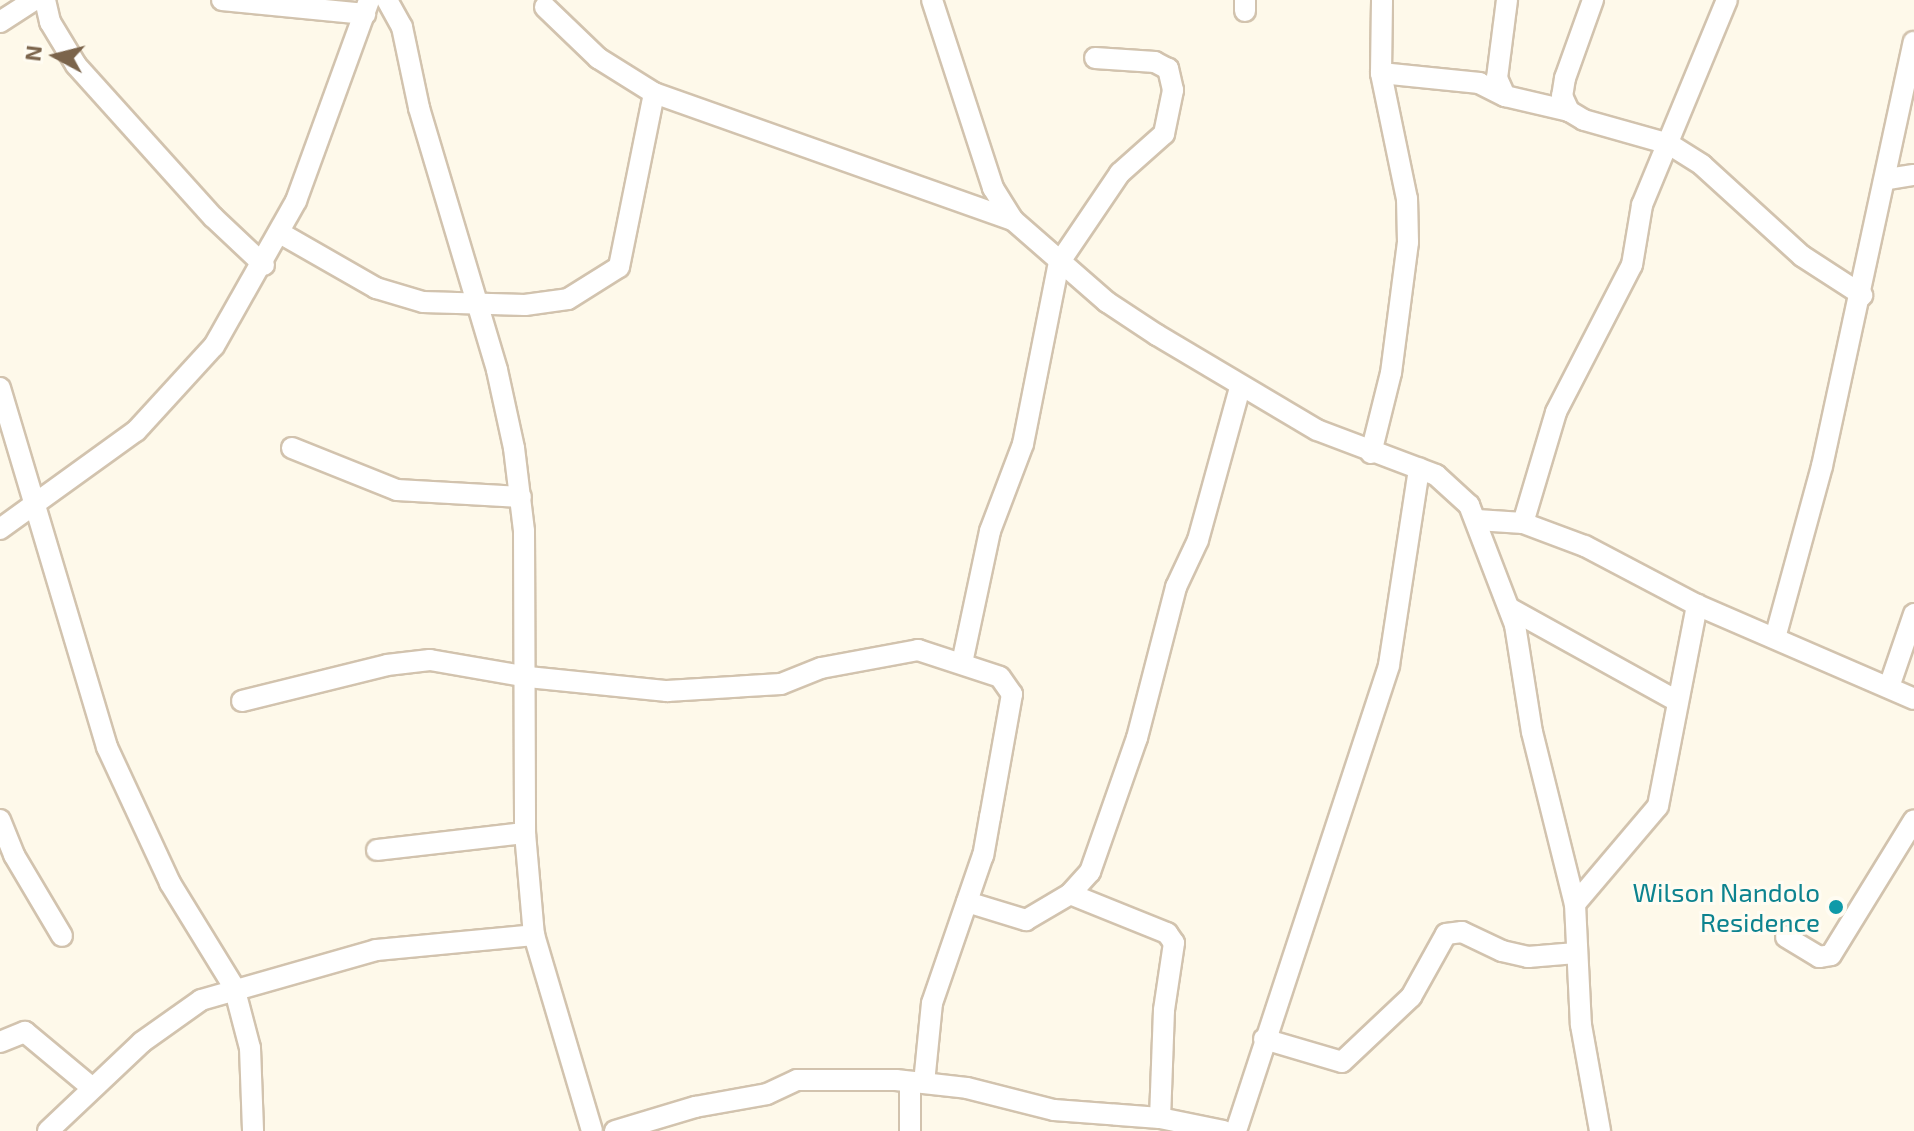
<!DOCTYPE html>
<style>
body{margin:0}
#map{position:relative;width:1914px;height:1131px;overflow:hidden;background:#fef9ea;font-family:"Exo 2",sans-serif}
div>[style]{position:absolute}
.roads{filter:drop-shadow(2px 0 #d2c3ae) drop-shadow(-2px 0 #d2c3ae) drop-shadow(0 2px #d2c3ae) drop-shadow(0 -2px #d2c3ae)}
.minor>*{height:20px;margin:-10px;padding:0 10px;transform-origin:10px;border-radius:10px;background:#fff}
.dots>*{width:22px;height:22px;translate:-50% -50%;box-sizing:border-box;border:4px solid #fffcf2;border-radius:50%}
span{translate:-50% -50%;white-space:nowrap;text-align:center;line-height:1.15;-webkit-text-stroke:6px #fffcf2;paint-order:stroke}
.culture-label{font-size:26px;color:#0d838f}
.right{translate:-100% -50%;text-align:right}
.north{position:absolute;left:16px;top:16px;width:80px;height:80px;-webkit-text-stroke:6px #fffcf2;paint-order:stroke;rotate:277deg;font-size:22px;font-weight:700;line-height:32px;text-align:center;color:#7b644b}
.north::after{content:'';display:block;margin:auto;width:28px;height:36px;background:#7b644b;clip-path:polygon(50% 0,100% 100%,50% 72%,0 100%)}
</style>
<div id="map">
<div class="roads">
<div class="minor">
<i style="left:45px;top:0;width:23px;rotate:77deg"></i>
<i style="left:50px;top:22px;width:50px;rotate:58.8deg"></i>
<i style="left:76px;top:65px;width:205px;rotate:48deg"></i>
<i style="left:213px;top:217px;width:70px;rotate:43.3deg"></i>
<i style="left:222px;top:0;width:144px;rotate:5.6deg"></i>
<i style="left:387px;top:0;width:31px;rotate:61deg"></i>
<i style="left:402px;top:27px;width:83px;rotate:78.1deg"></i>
<i style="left:419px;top:108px;width:273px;rotate:73.4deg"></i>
<i style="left:497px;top:370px;width:80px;rotate:77.7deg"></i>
<i style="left:514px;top:448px;width:84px;rotate:83.1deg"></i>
<i style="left:524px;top:531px;width:302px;rotate:89.8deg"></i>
<i style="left:525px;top:833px;width:102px;rotate:85deg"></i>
<i style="left:534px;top:935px;width:204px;rotate:73.5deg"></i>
<i style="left:932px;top:0;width:198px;rotate:72deg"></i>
<i style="left:993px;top:188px;width:38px;rotate:58deg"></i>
<i style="left:1013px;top:220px;width:125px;rotate:41.1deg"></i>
<i style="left:1107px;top:302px;width:60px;rotate:33.4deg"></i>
<i style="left:1157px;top:335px;width:186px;rotate:30.7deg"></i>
<i style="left:1317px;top:430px;width:127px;rotate:20.7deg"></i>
<i style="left:1436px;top:475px;width:45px;rotate:42.3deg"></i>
<i style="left:1469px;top:505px;width:129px;rotate:69deg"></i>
<i style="left:1515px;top:625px;width:108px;rotate:81deg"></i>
<i style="left:1532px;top:732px;width:177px;rotate:76deg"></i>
<i style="left:1575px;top:904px;width:121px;rotate:87.2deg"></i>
<i style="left:1581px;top:1025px;width:108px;rotate:79.8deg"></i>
<i style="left:1245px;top:0;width:11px;rotate:90deg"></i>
<i style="left:1593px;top:0;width:83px;rotate:109.7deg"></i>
<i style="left:1565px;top:78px;width:18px;rotate:99deg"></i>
<i style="left:1562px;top:96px;width:17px;rotate:65deg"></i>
<i style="left:1569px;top:111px;width:17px;rotate:31deg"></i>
<i style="left:1584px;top:120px;width:88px;rotate:15.8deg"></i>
<i style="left:1669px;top:144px;width:39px;rotate:32deg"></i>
<i style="left:1702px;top:165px;width:135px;rotate:42.3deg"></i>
<i style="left:1802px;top:256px;width:72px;rotate:33deg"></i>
<i style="left:545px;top:7px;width:74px;rotate:43.9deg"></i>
<i style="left:598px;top:58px;width:66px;rotate:32deg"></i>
<i style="left:654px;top:93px;width:381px;rotate:19.5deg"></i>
<i style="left:0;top:22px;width:40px;rotate:-32.9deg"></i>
<i style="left:1381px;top:73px;width:99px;rotate:5.8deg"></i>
<i style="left:1479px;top:83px;width:29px;rotate:27deg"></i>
<i style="left:1505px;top:96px;width:66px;rotate:13.2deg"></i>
<i style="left:1505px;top:96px;width:20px;rotate:-114deg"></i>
<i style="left:1497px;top:78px;width:79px;rotate:-82.7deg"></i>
<i style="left:1888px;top:179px;width:26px;rotate:-9deg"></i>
<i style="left:280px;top:233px;width:111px;rotate:29.8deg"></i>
<i style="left:376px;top:288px;width:49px;rotate:16.6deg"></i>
<i style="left:423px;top:302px;width:102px;rotate:1.7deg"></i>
<i style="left:525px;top:305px;width:43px;rotate:-7.9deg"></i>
<i style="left:568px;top:299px;width:60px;rotate:-32.1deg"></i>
<i style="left:619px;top:267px;width:177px;rotate:-78.6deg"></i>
<i style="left:0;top:388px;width:375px;rotate:73.4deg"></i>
<i style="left:107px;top:747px;width:150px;rotate:65.1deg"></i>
<i style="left:170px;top:883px;width:122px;rotate:58.4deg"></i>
<i style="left:234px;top:987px;width:63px;rotate:75.3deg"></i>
<i style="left:250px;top:1048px;width:83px;rotate:87.9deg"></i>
<i style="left:292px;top:448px;width:113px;rotate:21.8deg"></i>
<i style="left:397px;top:490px;width:124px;rotate:3.2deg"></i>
<i style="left:1371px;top:453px;width:82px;rotate:-76deg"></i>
<i style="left:1391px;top:373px;width:132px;rotate:-82.6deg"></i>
<i style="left:1408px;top:242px;width:43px;rotate:-91.3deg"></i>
<i style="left:1407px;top:199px;width:129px;rotate:-101.7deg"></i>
<i style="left:1381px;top:73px;width:73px;rotate:-89.2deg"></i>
<i style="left:1477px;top:520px;width:46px;rotate:3.7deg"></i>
<i style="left:1523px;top:523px;width:66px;rotate:20.4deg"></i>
<i style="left:1585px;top:546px;width:127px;rotate:27.8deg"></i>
<i style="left:1697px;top:605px;width:236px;rotate:23.4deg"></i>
<i style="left:1523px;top:523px;width:116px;rotate:-73.4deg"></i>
<i style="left:1556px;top:412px;width:165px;rotate:-62.7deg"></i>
<i style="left:1632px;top:265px;width:61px;rotate:-80.5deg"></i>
<i style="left:1642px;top:205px;width:222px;rotate:-67.5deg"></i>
<i style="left:0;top:529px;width:168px;rotate:-35.8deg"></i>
<i style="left:136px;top:431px;width:115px;rotate:-47.5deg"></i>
<i style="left:214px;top:346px;width:167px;rotate:-60.5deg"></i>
<i style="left:296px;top:201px;width:214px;rotate:-70deg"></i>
<i style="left:1509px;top:608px;width:192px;rotate:29deg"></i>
<i style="left:1775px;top:638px;width:178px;rotate:-74.7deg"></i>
<i style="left:1822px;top:466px;width:434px;rotate:-77.8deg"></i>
<i style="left:962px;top:663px;width:135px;rotate:-78deg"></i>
<i style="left:990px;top:531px;width:93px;rotate:-69.2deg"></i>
<i style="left:1023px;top:444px;width:185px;rotate:-78.8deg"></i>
<i style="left:1059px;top:263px;width:109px;rotate:-55.9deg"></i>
<i style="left:1120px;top:173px;width:59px;rotate:-41.6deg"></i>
<i style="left:1164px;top:134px;width:45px;rotate:-78.4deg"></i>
<i style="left:1173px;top:90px;width:22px;rotate:-103deg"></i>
<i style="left:1168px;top:69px;width:15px;rotate:-152deg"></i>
<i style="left:1155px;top:62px;width:60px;rotate:-176.2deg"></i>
<i style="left:1889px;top:687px;width:77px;rotate:-71.1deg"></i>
<i style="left:242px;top:701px;width:149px;rotate:-13.9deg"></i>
<i style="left:387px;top:665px;width:43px;rotate:-6.6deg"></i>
<i style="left:430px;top:660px;width:99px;rotate:9.8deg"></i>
<i style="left:528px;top:677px;width:140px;rotate:5.8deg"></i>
<i style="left:667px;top:691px;width:114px;rotate:-3.5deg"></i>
<i style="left:781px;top:684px;width:43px;rotate:-21.8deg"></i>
<i style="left:821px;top:668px;width:99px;rotate:-10.5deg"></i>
<i style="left:918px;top:650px;width:86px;rotate:18.2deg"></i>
<i style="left:1000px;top:677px;width:21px;rotate:55deg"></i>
<i style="left:1012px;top:694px;width:125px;rotate:100.1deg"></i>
<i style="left:990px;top:817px;width:39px;rotate:100deg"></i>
<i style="left:983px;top:855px;width:157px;rotate:109deg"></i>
<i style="left:932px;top:1003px;width:80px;rotate:95.7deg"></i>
<i style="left:0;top:820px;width:38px;rotate:68deg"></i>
<i style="left:14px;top:855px;width:94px;rotate:59.3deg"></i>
<i style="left:377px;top:850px;width:149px;rotate:-6.6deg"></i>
<i style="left:1070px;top:894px;width:30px;rotate:-48deg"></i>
<i style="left:1090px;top:872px;width:142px;rotate:-70.7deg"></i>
<i style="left:1137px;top:738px;width:156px;rotate:-75.5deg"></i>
<i style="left:1176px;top:587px;width:52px;rotate:-64.9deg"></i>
<i style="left:1198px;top:540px;width:159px;rotate:-74.6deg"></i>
<i style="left:967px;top:902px;width:62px;rotate:17deg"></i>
<i style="left:1026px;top:920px;width:51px;rotate:-30.6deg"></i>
<i style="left:1070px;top:894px;width:105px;rotate:21.9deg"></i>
<i style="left:1167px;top:933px;width:12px;rotate:55deg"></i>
<i style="left:1174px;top:943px;width:68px;rotate:98.5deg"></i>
<i style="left:1164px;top:1010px;width:108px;rotate:92.1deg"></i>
<i style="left:1575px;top:904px;width:128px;rotate:-49.7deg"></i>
<i style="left:1658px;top:806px;width:205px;rotate:-79deg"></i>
<i style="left:1786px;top:937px;width:39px;rotate:31deg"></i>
<i style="left:1819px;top:957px;width:12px;rotate:-9deg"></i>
<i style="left:1831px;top:955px;width:158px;rotate:-58.4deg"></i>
<i style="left:1264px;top:1039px;width:81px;rotate:16.4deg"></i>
<i style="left:1342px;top:1062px;width:95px;rotate:-43.3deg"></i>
<i style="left:1411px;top:997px;width:72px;rotate:-60.9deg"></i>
<i style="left:1446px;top:934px;width:16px;rotate:-7deg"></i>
<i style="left:1462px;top:932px;width:44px;rotate:25.4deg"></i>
<i style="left:1502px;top:951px;width:27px;rotate:13deg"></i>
<i style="left:1528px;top:957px;width:48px;rotate:-4.8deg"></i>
<i style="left:0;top:1042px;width:27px;rotate:-22deg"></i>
<i style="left:25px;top:1032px;width:86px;rotate:39.8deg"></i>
<i style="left:48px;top:1131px;width:129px;rotate:-43.4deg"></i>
<i style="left:142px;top:1042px;width:72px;rotate:-35.4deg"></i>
<i style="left:201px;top:1000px;width:182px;rotate:-15.9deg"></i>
<i style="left:376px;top:950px;width:159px;rotate:-5.4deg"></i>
<i style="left:615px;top:1131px;width:84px;rotate:-16.7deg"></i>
<i style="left:695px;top:1107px;width:73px;rotate:-10.2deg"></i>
<i style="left:767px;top:1094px;width:33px;rotate:-25deg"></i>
<i style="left:797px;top:1080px;width:99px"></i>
<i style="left:896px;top:1080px;width:71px;rotate:6.4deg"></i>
<i style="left:967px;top:1088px;width:90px;rotate:14.2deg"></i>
<i style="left:1054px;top:1110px;width:106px;rotate:4.3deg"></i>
<i style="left:1160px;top:1118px;width:65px;rotate:11.5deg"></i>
<i style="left:910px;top:1131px;width:49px;rotate:-90deg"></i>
<i style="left:1236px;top:1131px;width:490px;rotate:-71.8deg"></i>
<i style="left:1389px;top:665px;width:199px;rotate:-81.3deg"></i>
</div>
</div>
<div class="dots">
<i style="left:1836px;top:907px;background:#0f9aa8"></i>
</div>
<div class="culture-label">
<span class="right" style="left:1820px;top:907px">Wilson Nandolo<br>Residence</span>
</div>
<div class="north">N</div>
</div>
